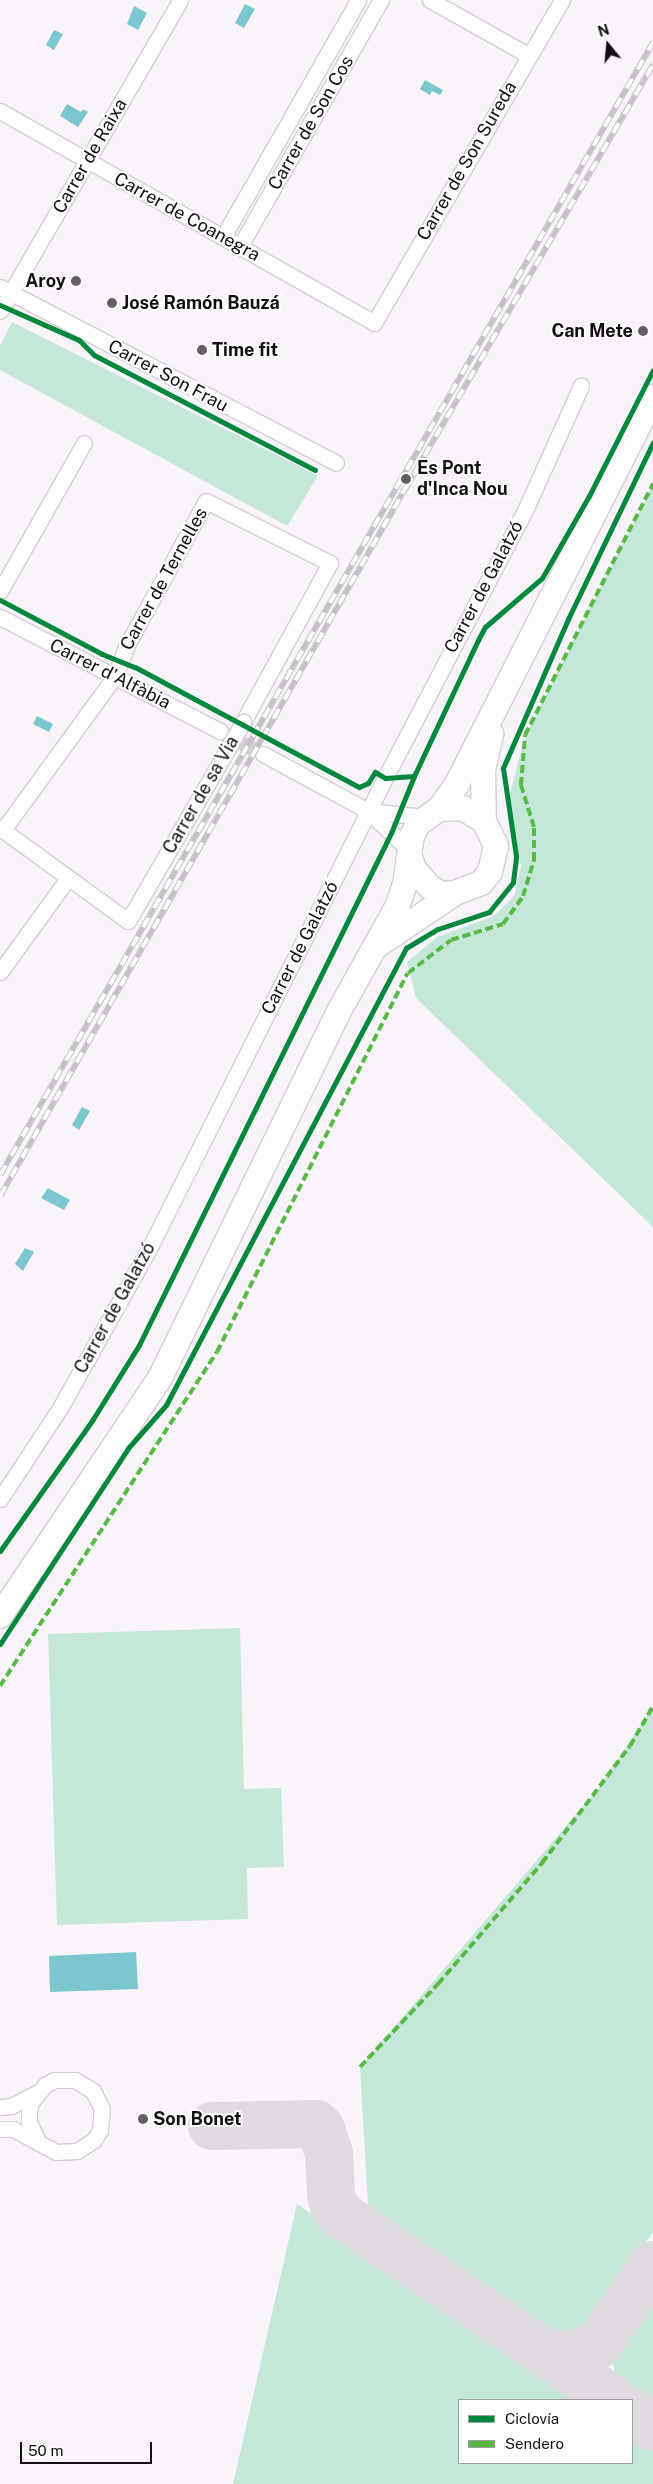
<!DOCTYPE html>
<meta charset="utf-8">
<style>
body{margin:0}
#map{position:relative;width:653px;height:2484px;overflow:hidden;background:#f9f4fa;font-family:"Public Sans",sans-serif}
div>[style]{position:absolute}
.green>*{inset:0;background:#c4e7d8}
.water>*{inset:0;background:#7cc7cd}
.taxiway>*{height:48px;margin:-24px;padding:0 24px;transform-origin:24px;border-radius:24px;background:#dedadf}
.minor-tunnel>*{height:15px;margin-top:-7.5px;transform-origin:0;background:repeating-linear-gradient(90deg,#d6d1d7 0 15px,transparent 0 23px)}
.roads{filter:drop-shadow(1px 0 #d4ced5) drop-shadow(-1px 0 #d4ced5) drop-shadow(0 1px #d4ced5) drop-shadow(0 -1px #d4ced5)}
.minor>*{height:15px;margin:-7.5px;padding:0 7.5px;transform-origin:7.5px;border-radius:7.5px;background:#fefdfe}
.primary>*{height:24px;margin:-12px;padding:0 12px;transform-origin:12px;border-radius:12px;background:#fefdfe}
.rail>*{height:5.5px;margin-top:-2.75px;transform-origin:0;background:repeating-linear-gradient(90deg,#fff 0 11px,#c3c1c4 0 22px);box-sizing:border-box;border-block:1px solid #c3c1c4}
.bridges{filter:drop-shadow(1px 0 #d4ced5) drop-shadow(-1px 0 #d4ced5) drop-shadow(0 1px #d4ced5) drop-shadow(0 -1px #d4ced5)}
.minor-bridge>*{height:15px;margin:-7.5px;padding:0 7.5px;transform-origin:7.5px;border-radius:7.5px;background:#fefdfe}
.quiet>*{height:4px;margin-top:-2px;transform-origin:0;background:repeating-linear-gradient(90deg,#58b947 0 8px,transparent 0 12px)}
.cycleway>*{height:5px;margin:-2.5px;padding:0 2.5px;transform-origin:2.5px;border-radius:2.5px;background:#00873e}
.dots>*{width:14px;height:14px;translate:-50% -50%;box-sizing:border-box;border:2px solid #fff;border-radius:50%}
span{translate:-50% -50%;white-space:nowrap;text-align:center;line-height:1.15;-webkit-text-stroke:4px #fff;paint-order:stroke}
.street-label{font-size:18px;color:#120c13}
.poi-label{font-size:18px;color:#120c13;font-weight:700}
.right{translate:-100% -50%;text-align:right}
.left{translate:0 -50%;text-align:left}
.legend{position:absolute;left:458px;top:2399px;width:175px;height:65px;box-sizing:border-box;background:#fff;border:1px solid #a09ea1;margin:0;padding:6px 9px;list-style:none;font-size:15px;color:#120c13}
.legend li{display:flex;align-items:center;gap:10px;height:25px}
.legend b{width:25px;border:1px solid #a09ea1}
.north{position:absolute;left:583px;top:20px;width:50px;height:50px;-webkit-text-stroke:4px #fff;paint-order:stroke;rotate:343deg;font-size:14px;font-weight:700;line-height:20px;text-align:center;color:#120c13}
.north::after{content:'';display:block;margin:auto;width:18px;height:22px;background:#120c13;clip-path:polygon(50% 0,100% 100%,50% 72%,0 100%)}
.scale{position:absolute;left:20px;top:2442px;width:132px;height:22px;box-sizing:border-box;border:2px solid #120c13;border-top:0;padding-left:6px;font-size:15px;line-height:18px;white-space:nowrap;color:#120c13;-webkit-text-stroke:4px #fff;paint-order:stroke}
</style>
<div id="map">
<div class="green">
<i style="clip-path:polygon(12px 322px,318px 476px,287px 526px,0 370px,0 346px)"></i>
<i style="clip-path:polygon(653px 485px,653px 1227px,416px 998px,407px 962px,437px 937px,494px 916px,514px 896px,521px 867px,509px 798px,525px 735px)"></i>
<i style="clip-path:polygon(240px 1628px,244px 1789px,281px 1788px,284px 1867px,247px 1868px,248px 1919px,57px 1925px,48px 1634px)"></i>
<i style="clip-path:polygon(653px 1707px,653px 2232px,590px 2323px,568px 2335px,548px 2334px,528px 2327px,379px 2224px,368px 2206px,360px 2067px,596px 1791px)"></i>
<i style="clip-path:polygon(297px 2204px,588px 2400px,459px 2400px,459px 2463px,632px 2463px,632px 2430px,653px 2444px,653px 2484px,233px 2484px)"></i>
<i style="clip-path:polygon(653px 2289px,653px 2411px,627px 2388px,615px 2374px,613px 2362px,617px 2346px)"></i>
</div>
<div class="water">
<i style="clip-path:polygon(245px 4px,255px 9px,244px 28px,235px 23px)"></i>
<i style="clip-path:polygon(134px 6px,147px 13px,138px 30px,127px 24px)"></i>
<i style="clip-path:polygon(54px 30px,63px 34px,54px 50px,46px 45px)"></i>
<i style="clip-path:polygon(425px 80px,443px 90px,440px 95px,432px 91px,430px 95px,420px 89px)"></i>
<i style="clip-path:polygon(67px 104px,81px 112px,83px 109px,88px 112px,78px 127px,60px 116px)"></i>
<i style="clip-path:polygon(37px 716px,53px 724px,49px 732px,33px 724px)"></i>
<i style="clip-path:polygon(82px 1107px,90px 1111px,79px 1130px,72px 1125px)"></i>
<i style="clip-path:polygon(48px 1188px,70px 1200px,64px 1210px,41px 1198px)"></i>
<i style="clip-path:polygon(25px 1248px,34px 1252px,23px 1271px,15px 1264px)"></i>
<i style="clip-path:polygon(136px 1952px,138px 1989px,50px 1992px,49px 1956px)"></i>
</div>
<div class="taxiway">
<i style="left:212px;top:2126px;width:104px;rotate:-1.1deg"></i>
<i style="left:316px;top:2124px;width:7px;rotate:45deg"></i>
<i style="left:321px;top:2129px;width:25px;rotate:72deg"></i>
<i style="left:329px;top:2153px;width:43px;rotate:87.3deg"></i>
<i style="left:331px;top:2196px;width:13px;rotate:72deg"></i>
<i style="left:335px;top:2208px;width:13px;rotate:45deg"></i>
<i style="left:344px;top:2217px;width:326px;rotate:34.1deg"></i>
<i style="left:543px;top:2352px;width:28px;rotate:6deg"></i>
<i style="left:571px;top:2355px;width:29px;rotate:-20deg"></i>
<i style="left:598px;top:2345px;width:97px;rotate:-55.5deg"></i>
<i style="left:632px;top:2412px;width:26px;rotate:36deg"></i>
</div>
<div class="minor-tunnel">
<i style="left:220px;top:731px;width:49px;rotate:28.1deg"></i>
</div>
<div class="roads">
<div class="minor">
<i style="left:430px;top:0;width:112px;rotate:29.3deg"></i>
<i style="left:0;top:111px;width:430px;rotate:29.5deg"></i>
<i style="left:374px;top:323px;width:374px;rotate:-59.8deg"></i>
<i style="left:223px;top:237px;width:273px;rotate:-60.3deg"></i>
<i style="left:240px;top:246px;width:284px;rotate:-60.2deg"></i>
<i style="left:0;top:287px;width:379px;rotate:27.6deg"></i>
<i style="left:0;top:311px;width:359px;rotate:-59.9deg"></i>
<i style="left:0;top:591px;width:170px;rotate:-60.4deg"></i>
<i style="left:0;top:617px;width:248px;rotate:27.4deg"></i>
<i style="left:263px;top:754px;width:119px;rotate:28.5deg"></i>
<i style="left:368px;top:811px;width:58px;rotate:43.6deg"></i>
<i style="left:368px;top:811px;width:57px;rotate:6deg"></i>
<i style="left:0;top:828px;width:158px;rotate:36deg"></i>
<i style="left:128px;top:921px;width:187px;rotate:-59.9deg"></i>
<i style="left:3px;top:830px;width:190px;rotate:-54deg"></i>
<i style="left:115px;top:676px;width:33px;rotate:-69deg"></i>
<i style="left:127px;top:645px;width:164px;rotate:-61.3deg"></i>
<i style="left:206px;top:501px;width:139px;rotate:26.6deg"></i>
<i style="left:330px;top:563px;width:181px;rotate:118.7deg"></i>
<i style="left:0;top:972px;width:116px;rotate:-54.1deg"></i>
<i style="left:0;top:1499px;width:109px;rotate:-56.6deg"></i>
<i style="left:60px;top:1408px;width:187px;rotate:-60.8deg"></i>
<i style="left:151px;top:1245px;width:522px;rotate:-63.39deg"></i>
<i style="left:385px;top:778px;width:307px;rotate:-62.4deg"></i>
<i style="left:527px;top:506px;width:132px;rotate:-65.8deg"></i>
<i style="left:0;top:2107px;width:11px;rotate:-5deg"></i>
<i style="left:11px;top:2106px;width:29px;rotate:-27deg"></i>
<i style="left:0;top:2129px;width:13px"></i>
<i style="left:13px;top:2129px;width:49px;rotate:28.1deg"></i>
<i style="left:56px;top:2152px;width:21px;rotate:-3deg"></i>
<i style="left:77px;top:2151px;width:20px;rotate:-33deg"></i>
<i style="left:94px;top:2140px;width:12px;rotate:-59deg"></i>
<i style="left:100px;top:2130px;width:21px;rotate:-85deg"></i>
<i style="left:102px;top:2109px;width:20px;rotate:-117deg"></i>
<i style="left:93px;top:2091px;width:21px;rotate:-149deg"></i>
<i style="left:75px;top:2080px;width:21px;rotate:180deg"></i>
<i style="left:54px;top:2080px;width:10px;rotate:151deg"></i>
<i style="left:45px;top:2085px;width:22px;rotate:129deg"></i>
<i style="left:31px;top:2102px;width:10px;rotate:101deg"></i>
<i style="left:29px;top:2112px;width:10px;rotate:90deg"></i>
<i style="left:29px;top:2122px;width:21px;rotate:65deg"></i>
</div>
<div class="primary">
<i style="left:439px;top:809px;width:29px;rotate:-54deg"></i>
<i style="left:456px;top:786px;width:436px;rotate:-63.1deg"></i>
<i style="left:484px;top:821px;width:51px;rotate:-91.1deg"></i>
<i style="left:483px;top:770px;width:37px;rotate:-77deg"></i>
<i style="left:375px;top:947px;width:97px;rotate:-34deg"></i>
<i style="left:0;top:1616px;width:289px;rotate:-56.1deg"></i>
<i style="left:161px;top:1376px;width:404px;rotate:-64deg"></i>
<i style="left:338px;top:1013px;width:121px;rotate:-60.9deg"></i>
<i style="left:397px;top:907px;width:24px;rotate:-71deg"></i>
<i style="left:405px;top:884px;width:49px;rotate:-81.7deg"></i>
<i style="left:412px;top:836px;width:13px;rotate:-63deg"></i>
<i style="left:418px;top:824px;width:26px;rotate:-36deg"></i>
<i style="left:439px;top:809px;width:24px;rotate:-2deg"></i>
<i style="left:463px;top:808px;width:25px;rotate:32deg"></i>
<i style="left:484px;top:821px;width:28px;rotate:64deg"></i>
<i style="left:496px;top:846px;width:27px;rotate:103deg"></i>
<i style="left:490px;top:872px;width:14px;rotate:129deg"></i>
<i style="left:481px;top:883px;width:28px;rotate:159deg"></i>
<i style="left:455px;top:893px;width:14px;rotate:176deg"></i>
<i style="left:441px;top:894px;width:13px;rotate:-148deg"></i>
<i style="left:430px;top:887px;width:24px;rotate:-132deg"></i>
<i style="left:414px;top:869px;width:13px;rotate:-108deg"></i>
</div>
</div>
<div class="rail">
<i style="left:0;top:1175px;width:1308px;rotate:-60.04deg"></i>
<i style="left:0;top:1196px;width:809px;rotate:-60.2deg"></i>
<i style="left:402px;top:494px;width:497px;rotate:-59.7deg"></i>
</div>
<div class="bridges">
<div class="minor-bridge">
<i style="left:222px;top:759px;width:43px;rotate:-60.4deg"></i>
</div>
</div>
<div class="quiet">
<i style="left:0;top:1686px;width:398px;rotate:-57deg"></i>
<i style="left:217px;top:1352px;width:424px;rotate:-63.3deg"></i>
<i style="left:408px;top:973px;width:54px;rotate:-37.5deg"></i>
<i style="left:451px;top:940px;width:54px;rotate:-17.1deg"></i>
<i style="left:503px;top:924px;width:34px;rotate:-54deg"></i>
<i style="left:523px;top:896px;width:38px;rotate:-73deg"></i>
<i style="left:534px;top:860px;width:33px;rotate:-90deg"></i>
<i style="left:534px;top:827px;width:44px;rotate:-107.2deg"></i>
<i style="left:521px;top:785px;width:50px;rotate:-85.4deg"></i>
<i style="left:525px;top:735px;width:282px;rotate:-63deg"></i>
<i style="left:360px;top:2067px;width:114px;rotate:-46.8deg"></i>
<i style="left:438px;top:1984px;width:160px;rotate:-49.3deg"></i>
<i style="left:542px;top:1863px;width:146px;rotate:-53.1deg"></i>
<i style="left:630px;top:1746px;width:46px;rotate:-60.1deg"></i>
</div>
<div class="cycleway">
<i style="left:0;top:305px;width:86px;rotate:23.9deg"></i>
<i style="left:79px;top:340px;width:21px;rotate:45deg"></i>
<i style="left:94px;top:355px;width:249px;rotate:27.5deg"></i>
<i style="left:0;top:600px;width:115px;rotate:27.9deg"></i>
<i style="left:102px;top:654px;width:35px;rotate:22deg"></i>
<i style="left:135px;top:667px;width:254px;rotate:28.2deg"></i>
<i style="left:359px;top:787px;width:10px;rotate:-24deg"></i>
<i style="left:368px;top:783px;width:13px;rotate:-58deg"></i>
<i style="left:375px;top:772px;width:12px;rotate:31deg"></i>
<i style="left:385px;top:778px;width:29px;rotate:-4deg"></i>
<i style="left:0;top:1551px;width:161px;rotate:-54.8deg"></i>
<i style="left:93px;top:1419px;width:87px;rotate:-58.1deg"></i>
<i style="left:139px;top:1345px;width:571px;rotate:-63.79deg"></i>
<i style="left:391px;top:833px;width:61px;rotate:-68deg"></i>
<i style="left:414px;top:776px;width:150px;rotate:-64.8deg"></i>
<i style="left:478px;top:640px;width:15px;rotate:-62deg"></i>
<i style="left:485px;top:627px;width:75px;rotate:-40.7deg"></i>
<i style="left:542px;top:578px;width:95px;rotate:-60.2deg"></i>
<i style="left:589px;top:496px;width:141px;rotate:-63.1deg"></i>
<i style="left:0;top:1644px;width:235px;rotate:-56.8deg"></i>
<i style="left:129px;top:1447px;width:56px;rotate:-48.6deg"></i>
<i style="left:166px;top:1405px;width:516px;rotate:-62.29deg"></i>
<i style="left:406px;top:948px;width:37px;rotate:-31deg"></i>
<i style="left:438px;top:929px;width:54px;rotate:-18.4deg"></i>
<i style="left:489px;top:912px;width:38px;rotate:-51deg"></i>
<i style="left:513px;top:882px;width:26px;rotate:-83deg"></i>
<i style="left:516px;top:856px;width:89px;rotate:-98.4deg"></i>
<i style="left:503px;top:768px;width:163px;rotate:-66.4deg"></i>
<i style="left:568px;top:619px;width:196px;rotate:-64.3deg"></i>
</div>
<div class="dots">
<i style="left:76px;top:281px;background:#635d64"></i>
<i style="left:112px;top:303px;background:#635d64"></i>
<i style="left:643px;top:331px;background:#635d64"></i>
<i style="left:202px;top:350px;background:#635d64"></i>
<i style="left:406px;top:479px;background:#635d64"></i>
<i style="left:143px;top:2119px;background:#635d64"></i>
</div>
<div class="street-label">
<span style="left:311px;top:123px;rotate:-60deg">Carrer de Son Cos</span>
<span style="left:90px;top:156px;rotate:-60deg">Carrer de Raixa</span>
<span style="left:467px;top:161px;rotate:-60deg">Carrer de Son Sureda</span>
<span style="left:187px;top:217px;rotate:29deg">Carrer de Coanegra</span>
<span style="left:168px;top:376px;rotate:28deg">Carrer Son Frau</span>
<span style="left:164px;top:579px;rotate:-61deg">Carrer de Ternelles</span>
<span style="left:484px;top:587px;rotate:-62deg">Carrer de Galatzó</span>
<span style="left:110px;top:674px;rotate:27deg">Carrer d'Alfàbia</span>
<span style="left:201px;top:795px;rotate:-60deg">Carrer de sa Via</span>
<span style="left:300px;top:948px;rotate:-63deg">Carrer de Galatzó</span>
<span style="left:115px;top:1308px;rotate:-61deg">Carrer de Galatzó</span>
</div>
<div class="poi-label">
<span class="right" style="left:66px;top:281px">Aroy</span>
<span class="left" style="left:122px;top:303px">José Ramón Bauzá</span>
<span class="right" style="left:633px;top:331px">Can Mete</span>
<span class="left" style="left:212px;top:350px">Time fit</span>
<span class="left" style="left:417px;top:479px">Es Pont<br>d'Inca Nou</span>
<span class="left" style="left:153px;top:2119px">Son Bonet</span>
</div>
<ul class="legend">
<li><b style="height:6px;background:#00873e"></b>Ciclovía</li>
<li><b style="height:6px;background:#58b947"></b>Sendero</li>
</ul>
<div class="north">N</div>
<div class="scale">50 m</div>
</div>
